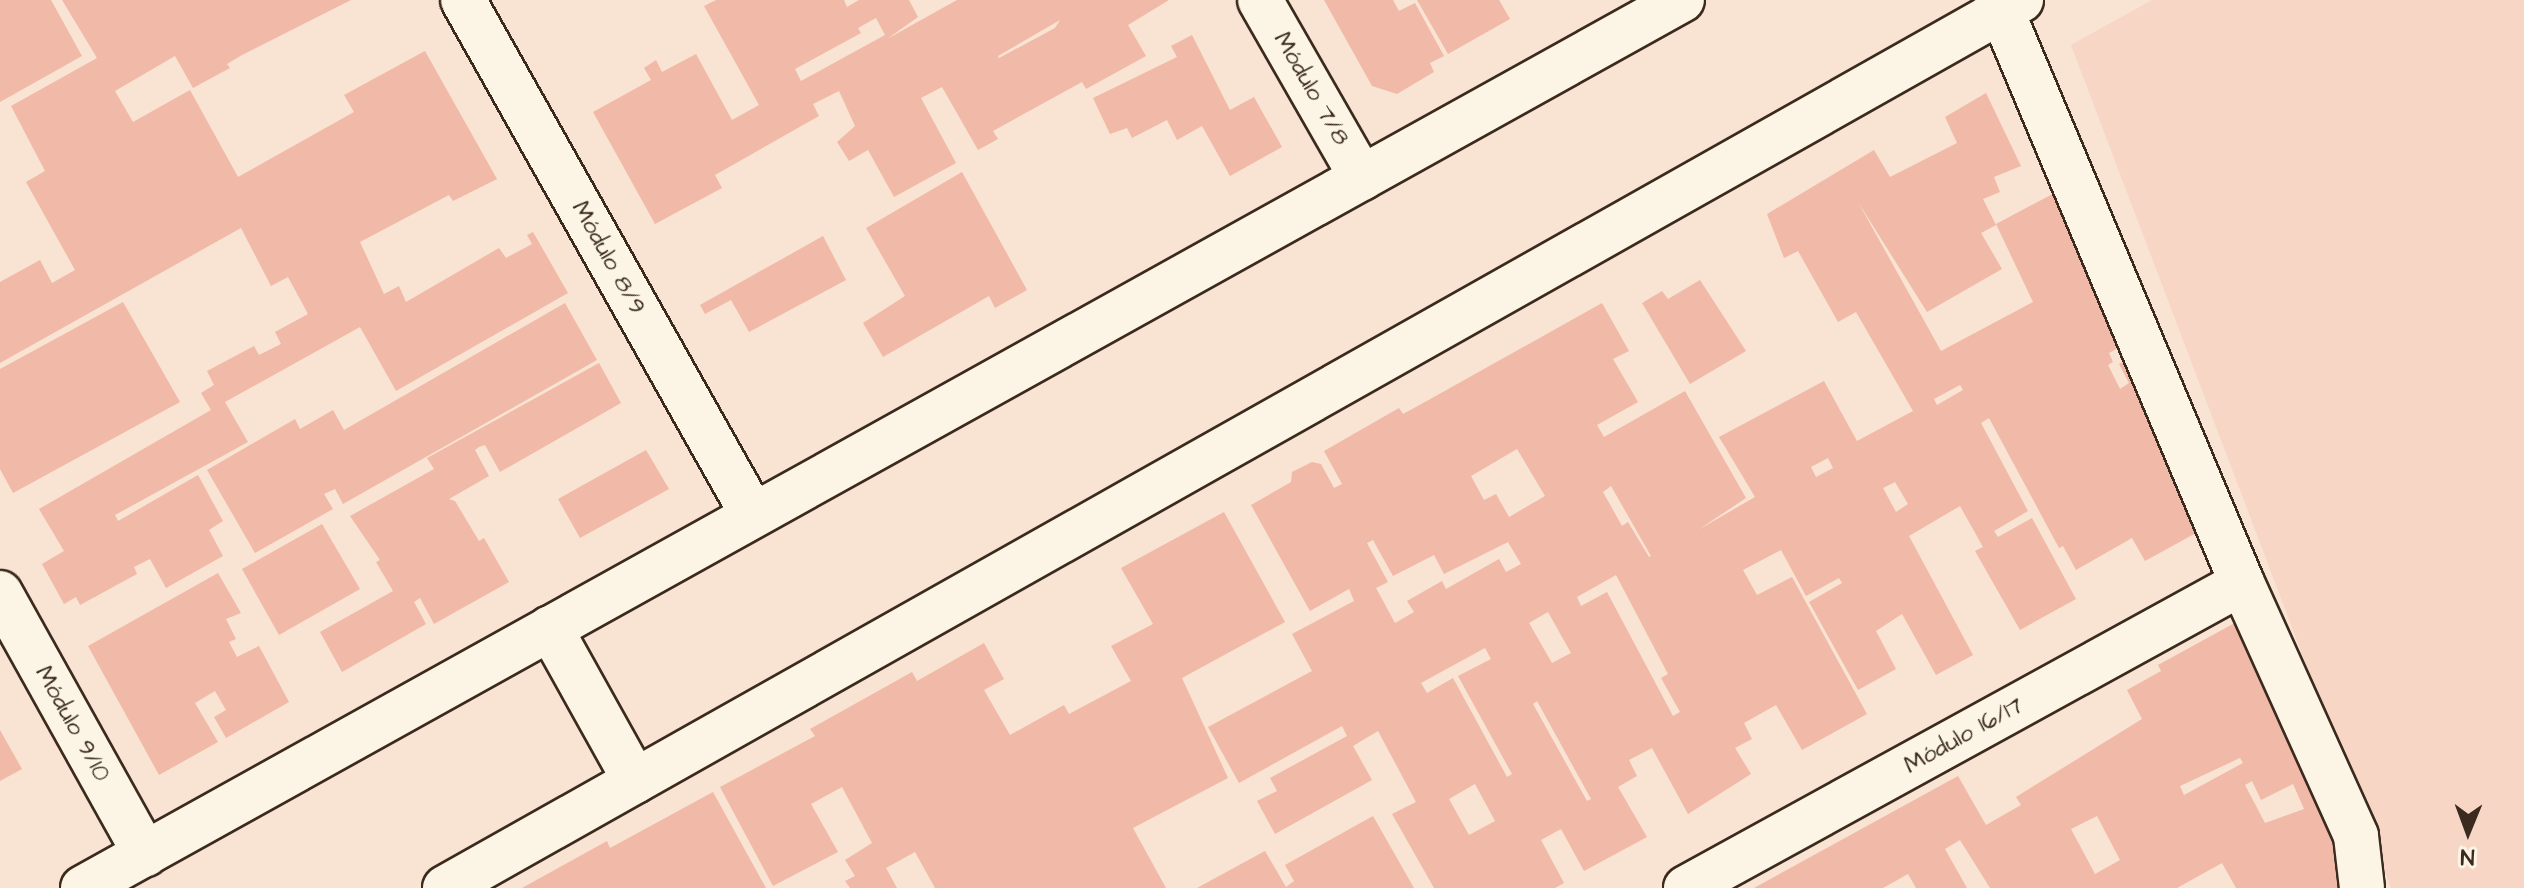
<!DOCTYPE html>
<meta charset="utf-8">
<style>
body{margin:0}
#map{position:relative;width:2524px;height:888px;overflow:hidden;background:#f9e3d2;font-family:"Architects Daughter",sans-serif}
div>[style]{position:absolute}
.built>*{inset:0;background:#f7d6c5}
.building>*{inset:0;background:#f1b9a7}
.roads{filter:drop-shadow(2px 0 #3b2a1e) drop-shadow(-2px 0 #3b2a1e) drop-shadow(0 2px #3b2a1e) drop-shadow(0 -2px #3b2a1e)}
.minor>*{height:44px;margin:-22px;padding:0 22px;transform-origin:22px;border-radius:22px;background:#fcf5e5}
span{translate:-50% -50%;white-space:nowrap;text-align:center;line-height:1.15;-webkit-text-stroke:6px #fcf5e5;paint-order:stroke}
.street-label{font-size:24px;color:#3b2a1e}
.north{position:absolute;left:2428px;top:792px;width:80px;height:80px;-webkit-text-stroke:6px #fcf5e5;paint-order:stroke;rotate:181deg;font-size:22px;font-weight:700;line-height:32px;text-align:center;color:#3b2a1e}
.north::after{content:'';display:block;margin:auto;width:28px;height:36px;background:#3b2a1e;clip-path:polygon(50% 0,100% 100%,50% 72%,0 100%)}
</style>
<div id="map">
<div class="built">
<i style="clip-path:polygon(2152px 0,2524px 0,2524px 888px,2391px 888px,2071px 45px)"></i>
</div>
<div class="building">
<i style="clip-path:polygon(0 0,51px 0,82px 56px,0 102px)"></i>
<i style="clip-path:polygon(62px 0,351px 0,242px 55px,227px 64px,230px 68px,193px 88px,175px 56px,115px 91px,133px 122px,190px 90px,238px 177px,354px 112px,344px 95px,425px 51px,497px 179px,453px 201px,449px 195px,360px 242px,384px 294px,399px 286px,406px 302px,499px 248px,506px 258px,532px 244px,527px 235px,533px 232px,568px 293px,396px 391px,360px 327px,225px 402px,248px 442px,115px 515px,118px 521px,198px 475px,223px 521px,209px 530px,223px 556px,166px 588px,150px 559px,134px 567px,137px 574px,80px 605px,76px 597px,64px 604px,42px 564px,64px 551px,39px 509px,211px 410px,201px 393px,214px 385px,207px 371px,254px 346px,259px 355px,281px 344px,275px 332px,308px 314px,288px 277px,271px 286px,241px 228px,0 363px,0 282px,40px 260px,52px 283px,75px 270px,26px 182px,45px 171px,11px 106px,97px 58px)"></i>
<i style="clip-path:polygon(evenodd,716px 0,844px 0,847px 7px,859px 0,909px 0,918px 17px,887px 39px,957px 0,1169px 0,1128px 25px,1146px 56px,1086px 89px,1082px 82px,993px 131px,998px 139px,978px 150px,942px 87px,921px 98px,956px 163px,894px 197px,868px 150px,849px 161px,837px 142px,855px 126px,839px 91px,813px 104px,819px 116px,715px 175px,722px 188px,655px 224px,593px 112px,651px 80px,644px 68px,656px 60px,662px 72px,696px 54px,732px 120px,759px 105px,704px 6px,716px 0,876px 18px,885px 35px,801px 81px,795px 69px,861px 33px,858px 28px,876px 18px,716px 0,1060px 20px,1055px 28px,999px 58px,998px 56px,1060px 20px)"></i>
<i style="clip-path:polygon(1324px 0,1393px 0,1399px 11px,1415px 3px,1444px 56px,1430px 63px,1434px 72px,1397px 94px,1372px 86px)"></i>
<i style="clip-path:polygon(1417px 0,1499px 0,1510px 19px,1448px 54px)"></i>
<i style="clip-path:polygon(1192px 35px,1230px 110px,1254px 97px,1282px 147px,1230px 176px,1202px 126px,1177px 140px,1167px 120px,1132px 138px,1127px 128px,1110px 134px,1093px 98px,1177px 57px,1171px 46px)"></i>
<i style="clip-path:polygon(evenodd,1986px 93px,2021px 166px,1994px 177px,2000px 192px,1983px 199px,1996px 225px,1981px 233px,2002px 269px,1927px 312px,1858px 202px,1941px 351px,2033px 302px,1996px 224px,2060px 190px,2073px 221px,2065px 224px,2127px 343px,2109px 353px,2113px 362px,2108px 365px,2120px 389px,2129px 383px,2119px 364px,2133px 357px,2207px 527px,2145px 561px,2132px 538px,2076px 570px,2063px 546px,2059px 548px,1989px 418px,1981px 423px,2028px 511px,1994px 531px,1998px 537px,2032px 518px,2076px 599px,2020px 630px,1975px 551px,1983px 547px,1960px 506px,1909px 536px,1973px 655px,1936px 675px,1902px 614px,1876px 631px,1896px 669px,1858px 690px,1809px 602px,1842px 583px,1839px 578px,1806px 596px,1781px 550px,1743px 570px,1757px 595px,1792px 577px,1867px 714px,1802px 750px,1776px 705px,1744px 723px,1752px 739px,1735px 748px,1751px 774px,1688px 814px,1652px 748px,1629px 760px,1637px 776px,1618px 787px,1647px 837px,1584px 871px,1561px 829px,1541px 840px,1564px 883px,1555px 888px,1434px 888px,1392px 814px,1416px 802px,1378px 731px,1353px 746px,1372px 780px,1275px 834px,1257px 801px,1277px 791px,1270px 778px,1347px 736px,1342px 726px,1239px 783px,1208px 727px,1312px 671px,1292px 634px,1354px 601px,1349px 589px,1310px 611px,1251px 505px,1291px 482px,1292px 472px,1312px 462px,1321px 464px,1334px 488px,1342px 484px,1324px 451px,1399px 408px,1403px 414px,1425px 402px,1602px 303px,1629px 351px,1613px 359px,1638px 402px,1597px 425px,1604px 437px,1685px 391px,1746px 498px,1698px 530px,1755px 497px,1719px 437px,1824px 381px,1857px 441px,1913px 411px,1856px 312px,1838px 322px,1798px 251px,1784px 258px,1767px 214px,1874px 150px,1890px 177px,1957px 143px,1945px 117px,1986px 93px,1960px 385px,1963px 390px,1937px 405px,1934px 399px,1960px 385px,1986px 93px,1517px 449px,1545px 496px,1509px 517px,1496px 494px,1484px 500px,1471px 476px,1517px 449px,1986px 93px,1828px 458px,1833px 468px,1816px 477px,1811px 467px,1828px 458px,1986px 93px,1895px 482px,1908px 504px,1896px 512px,1883px 488px,1895px 482px,1986px 93px,1611px 486px,1651px 556px,1649px 557px,1628px 522px,1622px 526px,1603px 492px,1611px 486px,1986px 93px,1373px 540px,1393px 576px,1434px 555px,1444px 574px,1508px 542px,1521px 564px,1506px 572px,1499px 559px,1446px 589px,1442px 581px,1407px 601px,1414px 612px,1395px 623px,1376px 588px,1388px 582px,1367px 543px,1373px 540px,1986px 93px,1616px 575px,1668px 674px,1661px 678px,1680px 712px,1673px 716px,1607px 592px,1581px 606px,1577px 597px,1616px 575px,1986px 93px,1548px 612px,1571px 653px,1552px 663px,1529px 623px,1548px 612px,1986px 93px,1485px 648px,1491px 659px,1458px 676px,1512px 774px,1507px 777px,1453px 678px,1427px 693px,1421px 683px,1485px 648px,1986px 93px,1537px 701px,1591px 799px,1587px 801px,1533px 704px,1537px 701px,1986px 93px,1475px 784px,1495px 821px,1469px 835px,1449px 799px,1475px 784px)"></i>
<i style="clip-path:polygon(962px 172px,1027px 290px,995px 308px,989px 296px,883px 357px,863px 323px,905px 296px,866px 228px)"></i>
<i style="clip-path:polygon(823px 236px,846px 280px,749px 332px,731px 300px,705px 314px,700px 305px)"></i>
<i style="clip-path:polygon(1700px 280px,1746px 351px,1690px 384px,1642px 303px,1662px 291px,1668px 299px)"></i>
<i style="clip-path:polygon(123px 302px,180px 402px,13px 493px,0 469px,0 369px)"></i>
<i style="clip-path:polygon(565px 303px,597px 360px,343px 504px,335px 489px,324px 494px,333px 509px,255px 553px,207px 470px,295px 419px,300px 429px,333px 410px,344px 430px)"></i>
<i style="clip-path:polygon(599px 363px,621px 403px,500px 472px,485px 445px,479px 447px,475px 450px,489px 476px,449px 499px,455px 501px,479px 541px,484px 538px,509px 582px,434px 624px,420px 598px,414px 602px,426px 624px,342px 672px,320px 632px,393px 591px,376px 562px,380px 560px,350px 516px,434px 469px,427px 458px)"></i>
<i style="clip-path:polygon(646px 450px,669px 489px,580px 538px,558px 499px)"></i>
<i style="clip-path:polygon(1224px 512px,1285px 622px,1182px 678px,1228px 778px,1133px 828px,1166px 888px,935px 888px,915px 852px,886px 868px,897px 888px,850px 888px,845px 881px,855px 876px,845px 860px,872px 843px,842px 787px,811px 804px,838px 852px,773px 886px,720px 787px,815px 736px,810px 729px,912px 672px,917px 681px,984px 643px,1004px 679px,984px 690px,1010px 735px,1064px 705px,1069px 714px,1131px 681px,1111px 646px,1153px 624px,1121px 568px)"></i>
<i style="clip-path:polygon(322px 524px,360px 589px,279px 635px,242px 569px)"></i>
<i style="clip-path:polygon(218px 573px,241px 613px,226px 619px,236px 639px,229px 642px,237px 657px,259px 646px,289px 702px,226px 738px,214px 717px,226px 710px,215px 691px,195px 703px,218px 742px,159px 775px,88px 646px)"></i>
<i style="clip-path:polygon(evenodd,2242px 619px,2350px 850px,2340px 888px,2236px 888px,2222px 863px,2177px 888px,1990px 888px,1960px 840px,1945px 849px,1967px 888px,1916px 888px,1908px 874px,1883px 888px,1754px 888px,1958px 776px,1986px 825px,2021px 805px,2016px 797px,2142px 719px,2127px 690px,2161px 671px,2158px 665px,2242px 619px,2240px 758px,2243px 763px,2184px 795px,2180px 786px,2240px 758px,2242px 619px,2252px 781px,2261px 800px,2293px 784px,2304px 809px,2265px 823px,2245px 785px,2252px 781px,2242px 619px,2097px 816px,2120px 860px,2095px 874px,2071px 829px,2097px 816px)"></i>
<i style="clip-path:polygon(0 730px,22px 769px,0 781px)"></i>
<i style="clip-path:polygon(713px 792px,766px 888px,522px 888px,607px 841px,610px 848px)"></i>
<i style="clip-path:polygon(1373px 816px,1414px 888px,1197px 888px,1265px 851px,1286px 887px,1294px 881px,1285px 865px)"></i>
</div>
<div class="roads">
<div class="minor">
<i style="left:463px;top:0;width:591px;rotate:60.62deg"></i>
<i style="left:1260px;top:0;width:205px;rotate:60.2deg"></i>
<i style="left:1997px;top:0;width:632px;rotate:67.21deg"></i>
<i style="left:2242px;top:583px;width:277px;rotate:65.7deg"></i>
<i style="left:2356px;top:836px;width:52px;rotate:83.4deg"></i>
<i style="left:0;top:593px;width:299px;rotate:60.9deg"></i>
<i style="left:550px;top:628px;width:175px;rotate:60.9deg"></i>
<i style="left:83px;top:888px;width:1829px;rotate:-29.05deg"></i>
<i style="left:445px;top:888px;width:1809px;rotate:-29.4deg"></i>
<i style="left:1686px;top:888px;width:634px;rotate:-28.75deg"></i>
</div>
</div>
<div class="street-label">
<span style="left:1311px;top:89px;rotate:60deg">Módulo 7/8</span>
<span style="left:608px;top:258px;rotate:61deg">Módulo 8/9</span>
<span style="left:72px;top:724px;rotate:61deg">Módulo 9/10</span>
<span style="left:1964px;top:736px;rotate:-29deg">Módulo 16/17</span>
</div>
<div class="north">N</div>
</div>
